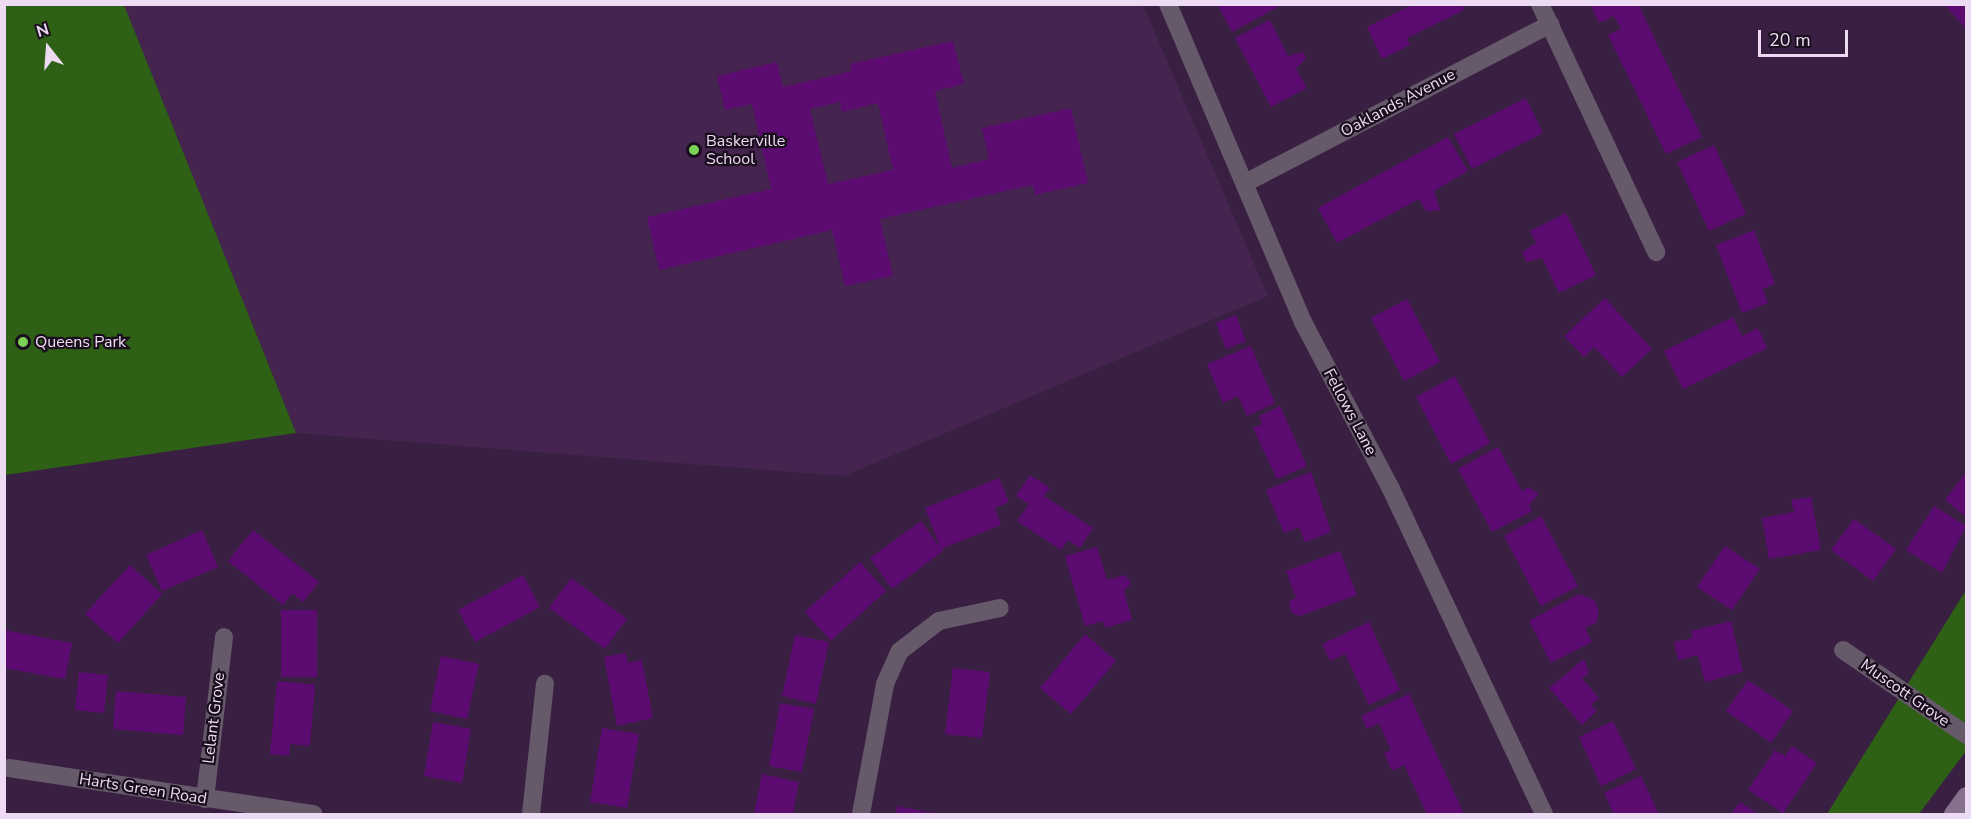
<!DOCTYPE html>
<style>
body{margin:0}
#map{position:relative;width:1971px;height:819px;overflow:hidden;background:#391f42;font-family:"Nunito Sans",sans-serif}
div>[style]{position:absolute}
.built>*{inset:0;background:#45254f}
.green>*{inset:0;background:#2e6116}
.building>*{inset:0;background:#5c0c70}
.street>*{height:18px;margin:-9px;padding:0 9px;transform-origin:9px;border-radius:9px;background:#66596a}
.secondary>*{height:18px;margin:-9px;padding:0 9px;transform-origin:9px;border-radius:9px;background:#86718d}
.dots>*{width:16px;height:16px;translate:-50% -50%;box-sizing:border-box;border:3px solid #1a0e1e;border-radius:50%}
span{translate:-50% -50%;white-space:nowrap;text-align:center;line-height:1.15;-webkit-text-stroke:4.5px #1a0e1e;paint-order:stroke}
.street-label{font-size:16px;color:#ecdbf2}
.poi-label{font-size:16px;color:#ecdbf2}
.left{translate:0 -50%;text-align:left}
.frame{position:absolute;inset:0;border:6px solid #ecdbf2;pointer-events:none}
.north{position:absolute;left:18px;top:18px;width:60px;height:60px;-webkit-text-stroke:4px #1a0e1e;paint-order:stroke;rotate:343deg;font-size:16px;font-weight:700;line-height:24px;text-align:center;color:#ecdbf2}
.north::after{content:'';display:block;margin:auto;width:21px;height:27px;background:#ecdbf2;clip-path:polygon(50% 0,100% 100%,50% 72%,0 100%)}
.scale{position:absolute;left:1758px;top:30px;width:90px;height:27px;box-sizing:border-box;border:3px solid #ecdbf2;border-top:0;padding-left:8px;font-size:18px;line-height:21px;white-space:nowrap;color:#ecdbf2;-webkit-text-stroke:4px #1a0e1e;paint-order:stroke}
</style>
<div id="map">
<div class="built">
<i style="clip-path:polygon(124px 5px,1143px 5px,1268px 296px,844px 476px,296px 433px)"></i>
</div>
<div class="green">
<i style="clip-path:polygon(4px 5px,124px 5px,296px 433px,5px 475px)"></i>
<i style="clip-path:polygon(1966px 590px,1966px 751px,1919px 814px,1827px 814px)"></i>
</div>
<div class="building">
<i style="clip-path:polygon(1217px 4px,1277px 4px,1278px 7px,1232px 32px)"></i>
<i style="clip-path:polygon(1414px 4px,1462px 4px,1464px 10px,1407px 38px,1410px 45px,1382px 59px,1367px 27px)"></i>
<i style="clip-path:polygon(1590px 4px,1638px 4px,1702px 137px,1666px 154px,1608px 35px,1621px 29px,1614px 16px,1599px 23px)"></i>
<i style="clip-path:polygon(1944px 4px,1966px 4px,1966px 29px)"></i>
<i style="clip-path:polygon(1270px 20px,1288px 56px,1303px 52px,1306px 58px,1296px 69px,1307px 88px,1271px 107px,1235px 38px)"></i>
<i style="clip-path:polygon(evenodd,953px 41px,964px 84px,935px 91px,952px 168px,989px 159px,982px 128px,1071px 108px,1088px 183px,1035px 195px,1033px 185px,880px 219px,893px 276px,845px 286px,832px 230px,659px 270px,647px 217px,771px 189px,752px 104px,725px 110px,717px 76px,777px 62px,783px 87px,852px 71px,850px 64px,953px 41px,840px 102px,842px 112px,878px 103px,893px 170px,828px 184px,810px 109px,840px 102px)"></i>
<i style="clip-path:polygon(1526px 98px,1543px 133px,1472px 169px,1454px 134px)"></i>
<i style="clip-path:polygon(1448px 137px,1468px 171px,1434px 191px,1440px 210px,1426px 211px,1419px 199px,1337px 243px,1318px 208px)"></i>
<i style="clip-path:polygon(1714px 145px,1746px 214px,1709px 231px,1677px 162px)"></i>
<i style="clip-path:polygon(1566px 213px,1596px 275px,1559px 293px,1542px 258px,1526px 262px,1522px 252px,1536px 243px,1530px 231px)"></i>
<i style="clip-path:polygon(1754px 230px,1775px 284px,1763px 289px,1768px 303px,1742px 313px,1716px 245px)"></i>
<i style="clip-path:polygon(1605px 298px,1652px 349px,1622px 377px,1594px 347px,1584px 357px,1564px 336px)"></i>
<i style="clip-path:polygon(1407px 299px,1440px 362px,1404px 381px,1371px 318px)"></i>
<i style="clip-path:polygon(1236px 315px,1246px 341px,1226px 349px,1216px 323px)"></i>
<i style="clip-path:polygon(1733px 317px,1742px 336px,1758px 328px,1767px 348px,1683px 389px,1664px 351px)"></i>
<i style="clip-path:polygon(1251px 346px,1275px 403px,1247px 416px,1238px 396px,1223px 403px,1207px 364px)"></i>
<i style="clip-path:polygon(1455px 376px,1490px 443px,1451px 464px,1416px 397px)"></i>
<i style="clip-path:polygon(1280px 406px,1307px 466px,1277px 479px,1253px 428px,1262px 424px,1259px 416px)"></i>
<i style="clip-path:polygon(1498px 447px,1522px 491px,1529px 487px,1539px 494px,1529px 505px,1532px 511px,1492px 532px,1458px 469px)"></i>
<i style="clip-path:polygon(1311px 472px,1331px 532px,1305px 542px,1299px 527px,1284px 533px,1266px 490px)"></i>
<i style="clip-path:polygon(1966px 472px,1966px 517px,1945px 500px)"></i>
<i style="clip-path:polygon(1030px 475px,1050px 488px,1044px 496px,1093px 528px,1080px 548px,1068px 540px,1061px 550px,1017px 521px,1029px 504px,1016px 496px)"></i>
<i style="clip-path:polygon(999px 478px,1009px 502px,995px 508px,1001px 525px,941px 549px,925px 508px)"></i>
<i style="clip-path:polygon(1811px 497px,1821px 550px,1769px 559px,1762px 518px,1794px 512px,1791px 500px)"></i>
<i style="clip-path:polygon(1934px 506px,1966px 526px,1942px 573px,1906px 550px)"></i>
<i style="clip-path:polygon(1541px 516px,1578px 586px,1541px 606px,1504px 536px)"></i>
<i style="clip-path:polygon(1854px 519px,1896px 549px,1873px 581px,1831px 550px)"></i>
<i style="clip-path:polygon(921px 521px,943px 551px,892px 589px,870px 558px)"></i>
<i style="clip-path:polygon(202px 530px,218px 567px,162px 591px,146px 555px)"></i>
<i style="clip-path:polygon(253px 530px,319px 582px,303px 602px,292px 593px,283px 605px,228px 561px)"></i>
<i style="clip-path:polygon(1725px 546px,1760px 569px,1732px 610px,1697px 587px)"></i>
<i style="clip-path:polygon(1097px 547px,1107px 580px,1125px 575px,1131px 583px,1124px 591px,1132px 620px,1105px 628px,1103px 621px,1085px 626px,1065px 556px)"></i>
<i style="clip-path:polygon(1340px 551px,1357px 595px,1300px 616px,1292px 613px,1289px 601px,1296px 598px,1286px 571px)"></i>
<i style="clip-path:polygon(860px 562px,886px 591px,831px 641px,805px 612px)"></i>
<i style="clip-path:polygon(130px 565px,162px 594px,118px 643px,85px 614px)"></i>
<i style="clip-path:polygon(523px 575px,540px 607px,475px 642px,458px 610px)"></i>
<i style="clip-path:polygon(571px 578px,627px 619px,605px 649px,549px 608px)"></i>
<i style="clip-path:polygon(1579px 594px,1594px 600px,1599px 611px,1596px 623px,1585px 628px,1592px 642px,1551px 663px,1529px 621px)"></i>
<i style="clip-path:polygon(281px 610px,317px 610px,317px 677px,281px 677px)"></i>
<i style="clip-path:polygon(1731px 621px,1743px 672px,1705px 682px,1698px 655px,1678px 660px,1674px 642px,1693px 638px,1691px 631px)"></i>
<i style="clip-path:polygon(1369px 622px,1400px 690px,1369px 705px,1345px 654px,1330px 661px,1322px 644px)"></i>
<i style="clip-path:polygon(4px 630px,72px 643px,65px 679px,4px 668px)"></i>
<i style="clip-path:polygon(1085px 634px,1116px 661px,1071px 714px,1040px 688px)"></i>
<i style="clip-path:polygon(795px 635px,829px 642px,816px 704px,782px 696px)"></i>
<i style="clip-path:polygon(626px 653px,628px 663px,642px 660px,653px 718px,617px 726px,604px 657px)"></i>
<i style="clip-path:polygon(441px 656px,479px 664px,467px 719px,430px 711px)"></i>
<i style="clip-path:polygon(1584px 659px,1589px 673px,1582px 679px,1599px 698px,1591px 705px,1597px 711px,1582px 725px,1549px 688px)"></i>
<i style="clip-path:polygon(953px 668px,990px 672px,982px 738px,945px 734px)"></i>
<i style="clip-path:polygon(79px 672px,108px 675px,104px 713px,75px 710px)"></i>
<i style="clip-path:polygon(1748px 680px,1793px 711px,1771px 743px,1726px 711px)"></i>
<i style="clip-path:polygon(277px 681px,315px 685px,310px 746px,290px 744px,289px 756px,270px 754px)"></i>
<i style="clip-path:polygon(116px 691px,186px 697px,183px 735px,113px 729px)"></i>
<i style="clip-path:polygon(1409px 694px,1435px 751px,1464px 814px,1427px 814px,1404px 765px,1392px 771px,1384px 753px,1391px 750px,1379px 723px,1367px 729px,1361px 716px)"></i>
<i style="clip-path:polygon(780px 703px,814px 709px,802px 772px,769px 766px)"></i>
<i style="clip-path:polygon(1613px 721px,1636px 769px,1601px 786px,1579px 737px)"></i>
<i style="clip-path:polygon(433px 722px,471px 729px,462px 783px,424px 776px)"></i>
<i style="clip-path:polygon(602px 728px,639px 734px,627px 808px,590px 802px)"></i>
<i style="clip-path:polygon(1792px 746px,1817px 763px,1783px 813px,1748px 790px,1775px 750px,1785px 756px)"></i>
<i style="clip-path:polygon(762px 774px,799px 782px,793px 814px,754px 814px)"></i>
<i style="clip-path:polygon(1641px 776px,1659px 814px,1614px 814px,1604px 793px)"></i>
<i style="clip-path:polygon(1740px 802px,1758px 814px,1731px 814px)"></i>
<i style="clip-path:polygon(897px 806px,933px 813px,933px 814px,896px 814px)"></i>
</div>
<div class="street">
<i style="left:1168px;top:4px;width:345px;rotate:67deg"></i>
<i style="left:1303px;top:322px;width:191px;rotate:62.2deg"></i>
<i style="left:1392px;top:491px;width:357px;rotate:64.8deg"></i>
<i style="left:1540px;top:4px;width:274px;rotate:64.9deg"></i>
<i style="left:1247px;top:182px;width:342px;rotate:-27.5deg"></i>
<i style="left:1843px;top:650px;width:150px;rotate:34.6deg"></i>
<i style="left:9px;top:768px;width:308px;rotate:8.6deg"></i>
<i style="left:205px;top:799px;width:163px;rotate:-83.3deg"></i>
<i style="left:531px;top:814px;width:131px;rotate:-83.9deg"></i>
<i style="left:861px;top:814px;width:132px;rotate:-79.5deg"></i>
<i style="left:885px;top:684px;width:36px;rotate:-66deg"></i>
<i style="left:900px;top:651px;width:49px;rotate:-37.6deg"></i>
<i style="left:939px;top:621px;width:62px;rotate:-12deg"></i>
</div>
<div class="secondary">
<i style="left:1953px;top:814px;width:22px;rotate:-54deg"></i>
</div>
<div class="dots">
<i style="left:694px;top:150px;background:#7ad156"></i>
<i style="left:23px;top:342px;background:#7ad156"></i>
</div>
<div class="street-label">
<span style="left:1398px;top:103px;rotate:-28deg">Oaklands Avenue</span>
<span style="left:1350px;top:412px;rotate:62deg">Fellows Lane</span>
<span style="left:1905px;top:693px;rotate:35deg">Muscott Grove</span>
<span style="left:214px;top:718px;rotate:-83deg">Lelant Grove</span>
<span style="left:143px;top:789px;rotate:9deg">Harts Green Road</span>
</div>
<div class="poi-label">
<span class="left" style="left:706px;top:150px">Baskerville<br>School</span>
<span class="left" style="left:35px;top:342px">Queens Park</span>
</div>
<div class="frame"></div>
<div class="north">N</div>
<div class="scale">20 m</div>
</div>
